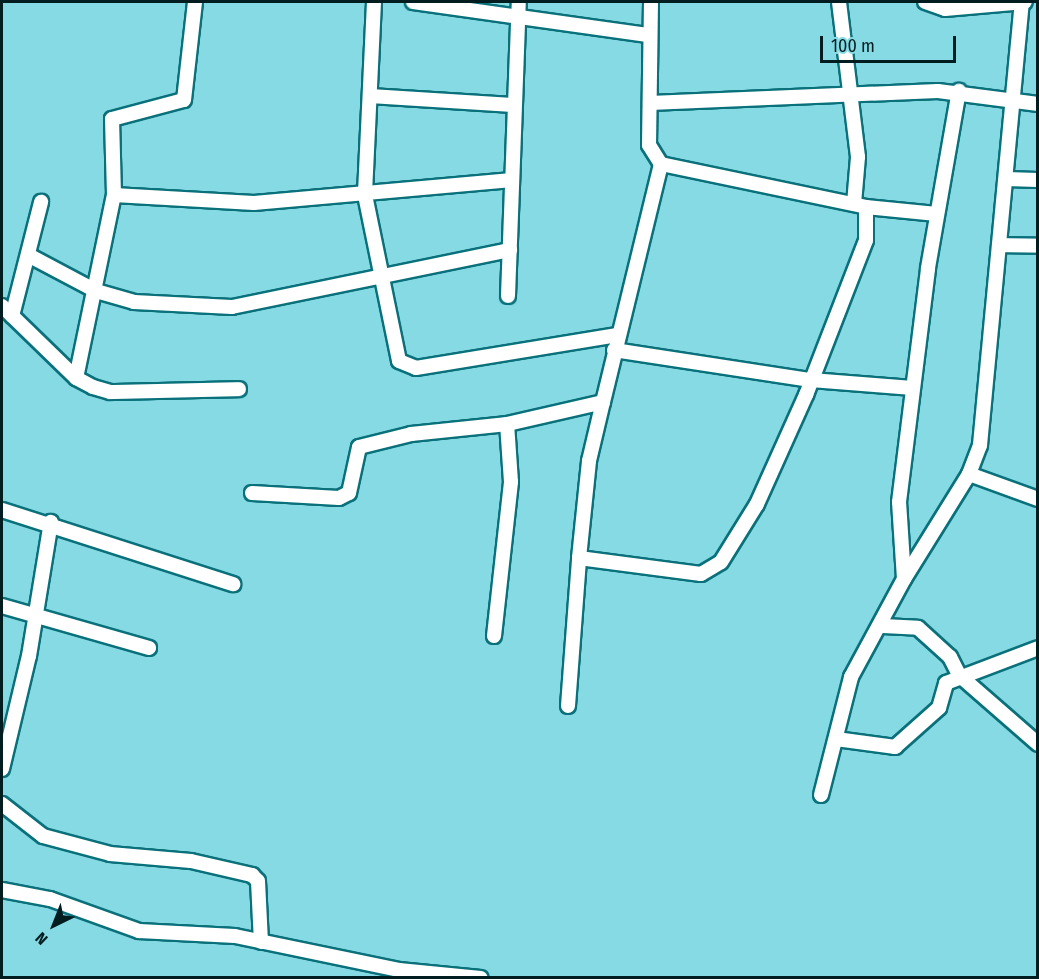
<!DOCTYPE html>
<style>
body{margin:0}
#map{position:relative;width:1039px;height:979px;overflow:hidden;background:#85dae4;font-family:"Fira Sans Condensed",sans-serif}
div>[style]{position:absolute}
.roads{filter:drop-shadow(2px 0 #0a717b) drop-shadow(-2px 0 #0a717b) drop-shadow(0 2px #0a717b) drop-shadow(0 -2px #0a717b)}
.minor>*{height:14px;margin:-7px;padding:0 7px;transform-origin:7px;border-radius:7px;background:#fff}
span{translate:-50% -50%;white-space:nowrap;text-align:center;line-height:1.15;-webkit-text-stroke:5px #85dae4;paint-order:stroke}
.frame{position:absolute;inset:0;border:3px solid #021d20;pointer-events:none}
.north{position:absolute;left:24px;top:895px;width:60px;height:60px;-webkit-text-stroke:4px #85dae4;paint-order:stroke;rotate:223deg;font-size:16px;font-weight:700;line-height:24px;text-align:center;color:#021d20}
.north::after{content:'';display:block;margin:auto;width:21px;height:27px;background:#021d20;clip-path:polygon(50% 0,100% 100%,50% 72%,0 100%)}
.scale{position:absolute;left:820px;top:36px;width:136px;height:27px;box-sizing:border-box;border:3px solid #021d20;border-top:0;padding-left:8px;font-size:18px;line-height:21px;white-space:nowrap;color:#021d20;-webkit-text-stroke:4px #85dae4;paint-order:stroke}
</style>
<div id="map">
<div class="roads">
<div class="minor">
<i style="left:374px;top:2px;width:193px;rotate:92.7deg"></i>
<i style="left:365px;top:195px;width:169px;rotate:78.4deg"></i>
<i style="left:399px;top:361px;width:18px;rotate:22deg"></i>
<i style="left:416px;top:368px;width:204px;rotate:-9.3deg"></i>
<i style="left:413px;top:2px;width:237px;rotate:8deg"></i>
<i style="left:651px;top:2px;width:143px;rotate:90.8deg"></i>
<i style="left:649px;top:145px;width:22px;rotate:58deg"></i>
<i style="left:661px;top:164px;width:209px;rotate:11.8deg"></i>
<i style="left:866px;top:207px;width:71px;rotate:5.6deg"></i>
<i style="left:839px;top:2px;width:156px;rotate:83deg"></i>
<i style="left:858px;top:157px;width:47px;rotate:94.9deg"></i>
<i style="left:925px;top:2px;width:21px;rotate:19deg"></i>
<i style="left:945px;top:9px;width:80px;rotate:-5deg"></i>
<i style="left:370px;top:96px;width:143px;rotate:3.6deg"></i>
<i style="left:650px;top:103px;width:288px;rotate:-2.4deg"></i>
<i style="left:938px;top:91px;width:101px;rotate:7.4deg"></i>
<i style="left:1006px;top:179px;width:32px;rotate:2deg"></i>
<i style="left:114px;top:195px;width:140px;rotate:3.3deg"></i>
<i style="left:254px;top:203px;width:259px;rotate:-5.1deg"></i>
<i style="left:999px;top:245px;width:39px;rotate:1deg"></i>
<i style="left:30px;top:256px;width:75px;rotate:27.9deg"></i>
<i style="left:96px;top:291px;width:40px;rotate:16deg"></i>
<i style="left:134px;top:302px;width:98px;rotate:2.9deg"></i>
<i style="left:232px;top:307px;width:284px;rotate:-11.6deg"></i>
<i style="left:508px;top:296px;width:294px;rotate:-87.9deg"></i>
<i style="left:2px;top:306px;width:103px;rotate:44.2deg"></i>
<i style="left:76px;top:378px;width:19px;rotate:28deg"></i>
<i style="left:93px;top:387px;width:18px;rotate:16deg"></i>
<i style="left:110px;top:392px;width:129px;rotate:-1.3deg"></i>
<i style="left:12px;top:316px;width:118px;rotate:-75.7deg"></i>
<i style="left:614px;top:350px;width:199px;rotate:8.7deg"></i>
<i style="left:811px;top:380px;width:102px;rotate:4.5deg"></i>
<i style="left:76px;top:378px;width:187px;rotate:-78.3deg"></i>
<i style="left:114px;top:195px;width:76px;rotate:-91.5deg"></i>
<i style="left:112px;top:119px;width:74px;rotate:-14.8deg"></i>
<i style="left:184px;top:100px;width:99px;rotate:-83.6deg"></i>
<i style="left:969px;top:474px;width:73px;rotate:19.9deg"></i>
<i style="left:252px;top:493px;width:87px;rotate:3.3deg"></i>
<i style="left:339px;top:498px;width:11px;rotate:-27deg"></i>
<i style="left:349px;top:493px;width:47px;rotate:-77.7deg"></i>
<i style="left:359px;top:447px;width:54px;rotate:-14deg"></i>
<i style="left:411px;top:434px;width:97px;rotate:-5.9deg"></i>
<i style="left:2px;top:510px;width:243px;rotate:17.8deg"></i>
<i style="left:579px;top:558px;width:98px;rotate:-84.1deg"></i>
<i style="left:589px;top:461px;width:61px;rotate:-76.7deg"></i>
<i style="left:904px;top:579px;width:123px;rotate:-58.2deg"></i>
<i style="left:969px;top:474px;width:31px;rotate:-69deg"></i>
<i style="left:980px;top:445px;width:444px;rotate:-84.6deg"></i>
<i style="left:2px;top:606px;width:153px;rotate:15.9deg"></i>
<i style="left:883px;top:626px;width:35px;rotate:3deg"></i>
<i style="left:918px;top:628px;width:43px;rotate:42.2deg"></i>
<i style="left:950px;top:657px;width:20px;rotate:63deg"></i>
<i style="left:959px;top:675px;width:105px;rotate:41.1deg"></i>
<i style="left:494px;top:636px;width:155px;rotate:-83.7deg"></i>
<i style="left:511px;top:482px;width:58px;rotate:-93.9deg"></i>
<i style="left:507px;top:424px;width:98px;rotate:-12.9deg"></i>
<i style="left:603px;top:402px;width:245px;rotate:-76.3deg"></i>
<i style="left:568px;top:706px;width:148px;rotate:-85.7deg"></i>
<i style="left:579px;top:558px;width:123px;rotate:7.5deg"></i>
<i style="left:701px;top:574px;width:23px;rotate:-31deg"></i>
<i style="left:721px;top:562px;width:68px;rotate:-58.2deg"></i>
<i style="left:757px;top:504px;width:120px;rotate:-65.8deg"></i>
<i style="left:806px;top:395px;width:166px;rotate:-68.8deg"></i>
<i style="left:866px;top:240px;width:33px;rotate:-90deg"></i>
<i style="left:836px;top:739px;width:60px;rotate:7.7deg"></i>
<i style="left:895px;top:747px;width:59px;rotate:-41.6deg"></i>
<i style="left:939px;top:708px;width:26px;rotate:-74deg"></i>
<i style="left:946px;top:683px;width:98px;rotate:-20.8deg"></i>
<i style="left:2px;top:769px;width:116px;rotate:-76.6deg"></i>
<i style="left:29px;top:656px;width:136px;rotate:-80.7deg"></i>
<i style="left:821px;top:795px;width:122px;rotate:-75.7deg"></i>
<i style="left:851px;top:677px;width:111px;rotate:-61.6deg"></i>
<i style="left:904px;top:579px;width:77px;rotate:-93.7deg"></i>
<i style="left:899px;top:502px;width:236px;rotate:-82.9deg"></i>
<i style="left:928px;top:268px;width:180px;rotate:-80.1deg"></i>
<i style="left:2px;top:804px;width:52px;rotate:38deg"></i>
<i style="left:43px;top:836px;width:69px;rotate:15deg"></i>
<i style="left:110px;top:854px;width:81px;rotate:4.9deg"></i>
<i style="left:191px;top:861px;width:63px;rotate:12.9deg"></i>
<i style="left:252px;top:875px;width:8px;rotate:45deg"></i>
<i style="left:258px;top:881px;width:61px;rotate:87.2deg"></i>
<i style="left:2px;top:890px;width:49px;rotate:10.6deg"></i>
<i style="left:50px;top:899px;width:95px;rotate:19.8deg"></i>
<i style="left:139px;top:931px;width:96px;rotate:3deg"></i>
<i style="left:235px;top:936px;width:167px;rotate:11.7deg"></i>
<i style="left:399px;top:970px;width:82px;rotate:5.6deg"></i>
</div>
</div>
<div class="frame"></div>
<div class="north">N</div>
<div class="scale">100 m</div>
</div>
